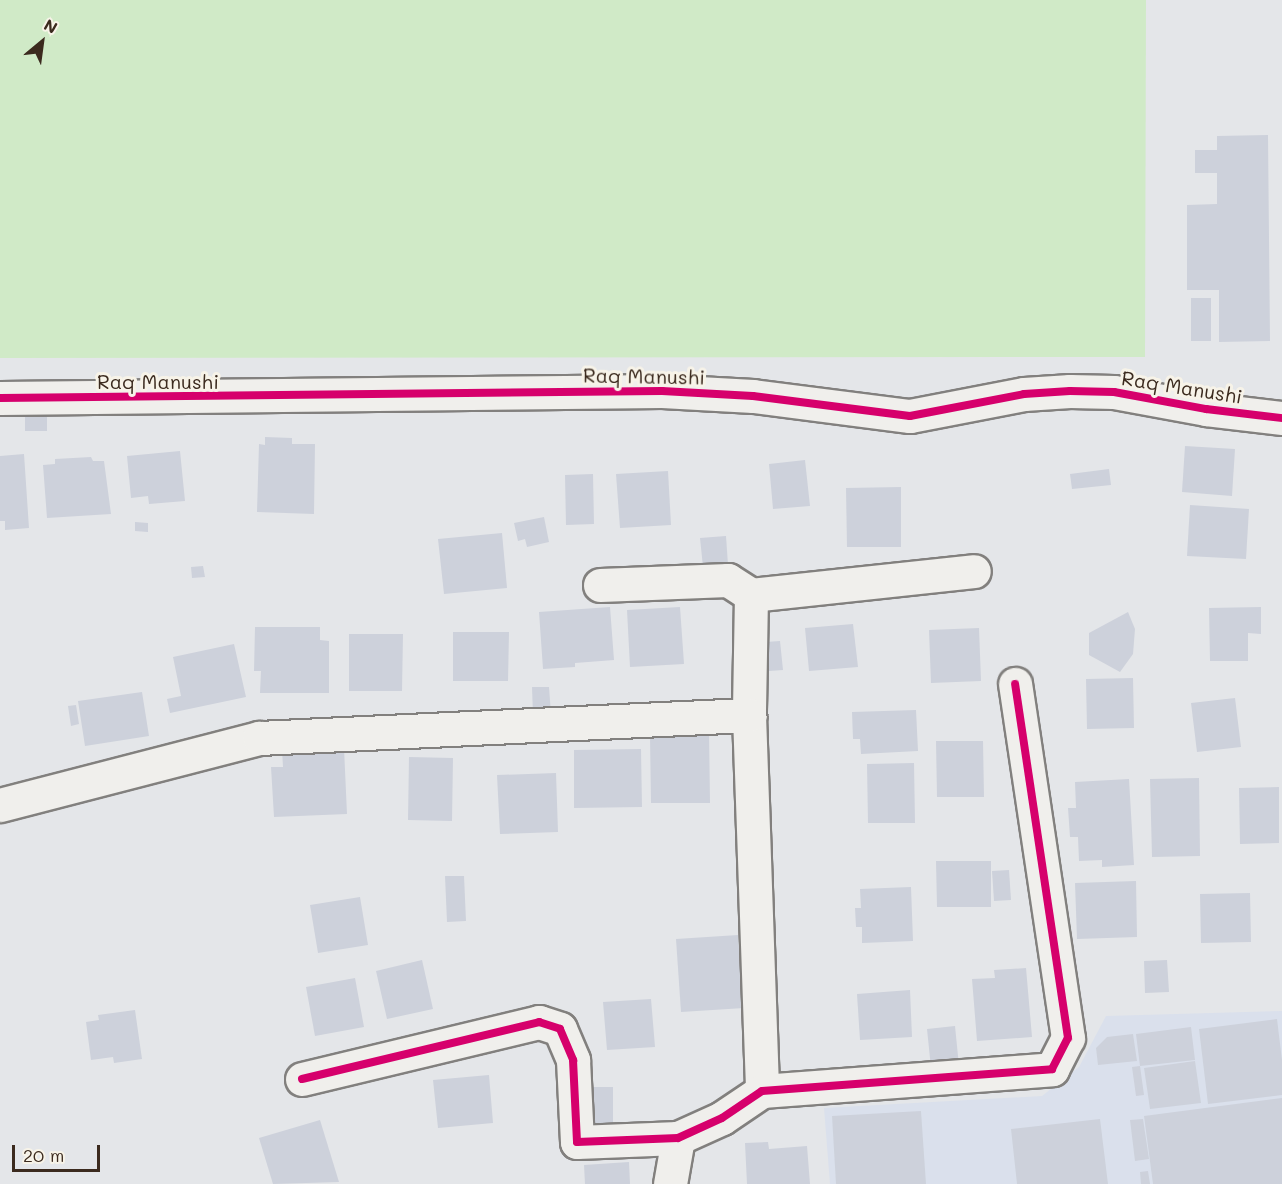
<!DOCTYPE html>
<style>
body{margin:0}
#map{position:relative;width:1282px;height:1184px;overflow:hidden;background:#e4e6e9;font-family:Mali,sans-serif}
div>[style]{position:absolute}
.built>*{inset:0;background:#dae0ec}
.green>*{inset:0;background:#d0eac7}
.building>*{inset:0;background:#cdd1db}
.roads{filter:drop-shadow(2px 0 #82807e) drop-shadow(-2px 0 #82807e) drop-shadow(0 2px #82807e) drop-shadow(0 -2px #82807e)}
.minor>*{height:33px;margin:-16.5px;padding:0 16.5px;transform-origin:16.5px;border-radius:16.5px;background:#f0efec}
.cycleway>*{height:8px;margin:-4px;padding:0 4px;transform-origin:4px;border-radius:4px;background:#d6006c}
span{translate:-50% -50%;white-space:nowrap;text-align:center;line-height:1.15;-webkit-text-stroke:6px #f7f3e8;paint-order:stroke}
.street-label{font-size:20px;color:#3b2a1e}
.north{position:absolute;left:12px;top:12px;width:60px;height:60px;-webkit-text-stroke:4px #f7f3e8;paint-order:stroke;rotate:29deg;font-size:16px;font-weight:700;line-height:24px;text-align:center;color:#3b2a1e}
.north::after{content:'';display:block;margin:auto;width:21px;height:27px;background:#3b2a1e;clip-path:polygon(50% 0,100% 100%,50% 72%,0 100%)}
.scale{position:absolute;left:12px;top:1145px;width:88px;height:27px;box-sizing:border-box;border:3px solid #3b2a1e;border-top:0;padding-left:8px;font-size:18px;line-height:21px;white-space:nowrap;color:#3b2a1e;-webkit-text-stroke:4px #f7f3e8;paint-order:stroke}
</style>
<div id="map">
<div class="built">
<i style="clip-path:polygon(1282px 1011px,1282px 1184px,830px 1184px,824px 1108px,1042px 1096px,1079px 1067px,1106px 1016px)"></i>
</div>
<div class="green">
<i style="clip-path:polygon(0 0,1146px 0,1145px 357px,0 358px)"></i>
</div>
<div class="building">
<i style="clip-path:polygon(1268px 135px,1270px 341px,1219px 342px,1219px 290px,1187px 290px,1187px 205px,1217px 204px,1217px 173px,1195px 173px,1195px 150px,1217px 150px,1217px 136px)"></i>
<i style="clip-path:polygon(1191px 298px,1211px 298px,1211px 341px,1191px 341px)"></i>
<i style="clip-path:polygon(25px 409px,47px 409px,47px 431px,25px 431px)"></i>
<i style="clip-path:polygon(265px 437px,292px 438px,292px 444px,315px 444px,314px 514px,257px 512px,259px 444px,265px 445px)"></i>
<i style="clip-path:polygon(1185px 446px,1235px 449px,1232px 496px,1182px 492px)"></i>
<i style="clip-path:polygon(180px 451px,185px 501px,149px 504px,148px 496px,131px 498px,127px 456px)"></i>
<i style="clip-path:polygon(24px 454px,29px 528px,5px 530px,5px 521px,0 521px,0 456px)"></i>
<i style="clip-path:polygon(91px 457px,93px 461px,104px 461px,111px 514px,47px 518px,43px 465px,55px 464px,55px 459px)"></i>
<i style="clip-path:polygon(805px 460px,810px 506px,773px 509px,769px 464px)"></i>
<i style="clip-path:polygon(1109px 469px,1111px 485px,1072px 489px,1070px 474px)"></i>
<i style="clip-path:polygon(668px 471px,671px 525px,620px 528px,616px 474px)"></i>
<i style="clip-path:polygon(593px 474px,594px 524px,566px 525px,565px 475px)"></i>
<i style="clip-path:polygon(901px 487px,901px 547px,847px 547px,846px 488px)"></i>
<i style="clip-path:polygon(1190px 505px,1249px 509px,1246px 559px,1187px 556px)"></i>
<i style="clip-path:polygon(544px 517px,549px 542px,527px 547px,525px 539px,518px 541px,514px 523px)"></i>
<i style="clip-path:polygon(135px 522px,148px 523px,148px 532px,135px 531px)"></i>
<i style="clip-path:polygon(502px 533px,507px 588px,444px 594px,438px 539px)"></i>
<i style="clip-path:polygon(726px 536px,728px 565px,703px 567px,700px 538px)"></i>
<i style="clip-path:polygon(203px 566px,205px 577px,192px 578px,191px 567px)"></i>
<i style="clip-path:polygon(610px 607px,614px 660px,575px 663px,575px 667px,543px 669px,539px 612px)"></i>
<i style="clip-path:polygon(680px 607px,684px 664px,630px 667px,627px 610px)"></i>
<i style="clip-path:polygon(1261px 607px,1261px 634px,1248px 633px,1248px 661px,1210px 661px,1209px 608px)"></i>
<i style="clip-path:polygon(1128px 612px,1135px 629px,1133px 654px,1120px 672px,1089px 655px,1089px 633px)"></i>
<i style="clip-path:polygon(853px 624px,858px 667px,809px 671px,805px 628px)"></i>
<i style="clip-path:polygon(255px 627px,320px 627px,320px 640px,329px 641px,329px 693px,260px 693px,261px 671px,254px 671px)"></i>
<i style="clip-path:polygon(979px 628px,981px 681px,931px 683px,929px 630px)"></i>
<i style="clip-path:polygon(453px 632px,509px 632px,508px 681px,453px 681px)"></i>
<i style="clip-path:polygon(349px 634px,403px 634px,402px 691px,349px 691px)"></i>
<i style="clip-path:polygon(780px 641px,783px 670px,769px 671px,766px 642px)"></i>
<i style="clip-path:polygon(234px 644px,246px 697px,170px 713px,167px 699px,181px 696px,173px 657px)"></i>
<i style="clip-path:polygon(1133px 678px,1134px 728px,1087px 729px,1086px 679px)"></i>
<i style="clip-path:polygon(532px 687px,549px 687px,551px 714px,533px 715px)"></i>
<i style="clip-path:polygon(142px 692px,149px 736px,85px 746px,78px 701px)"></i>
<i style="clip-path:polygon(1235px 698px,1241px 747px,1197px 752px,1191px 703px)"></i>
<i style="clip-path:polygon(76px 705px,79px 724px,71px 726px,68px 706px)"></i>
<i style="clip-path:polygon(916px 710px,918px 751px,861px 754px,860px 739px,853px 739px,852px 712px)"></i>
<i style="clip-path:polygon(673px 730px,709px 730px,710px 803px,651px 803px,650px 736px,673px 735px)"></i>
<i style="clip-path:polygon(936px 741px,983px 741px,984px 797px,937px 797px)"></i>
<i style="clip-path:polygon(344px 748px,347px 814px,274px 817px,271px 767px,283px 767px,282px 750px)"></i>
<i style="clip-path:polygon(641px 749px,642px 807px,574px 808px,574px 750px)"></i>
<i style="clip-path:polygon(409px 757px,453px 758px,452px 821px,408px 820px)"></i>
<i style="clip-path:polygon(914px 763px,915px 823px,868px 823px,867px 764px)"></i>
<i style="clip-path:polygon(556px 773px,558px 832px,500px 834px,497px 775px)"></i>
<i style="clip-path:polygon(1199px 778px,1200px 856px,1152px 857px,1150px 779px)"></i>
<i style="clip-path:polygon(1129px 779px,1134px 865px,1102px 867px,1102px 860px,1079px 861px,1078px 837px,1070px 837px,1068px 808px,1076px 808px,1075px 782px)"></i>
<i style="clip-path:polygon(1279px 787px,1279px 843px,1240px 844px,1239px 788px)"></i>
<i style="clip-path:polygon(936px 861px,991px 861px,991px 907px,937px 907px)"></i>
<i style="clip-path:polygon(1009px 870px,1011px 900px,994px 901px,992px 871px)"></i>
<i style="clip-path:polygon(445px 876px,464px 876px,466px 921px,447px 922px)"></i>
<i style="clip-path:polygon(1136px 881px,1137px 937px,1077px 939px,1075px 883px)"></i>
<i style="clip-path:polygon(911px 887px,913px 941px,862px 943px,862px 927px,856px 927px,855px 908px,861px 908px,860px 889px)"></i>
<i style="clip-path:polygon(1250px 893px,1251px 942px,1201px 943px,1200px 894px)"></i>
<i style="clip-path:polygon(360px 897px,368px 945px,318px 953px,310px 905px)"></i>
<i style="clip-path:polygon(738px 935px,744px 1008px,681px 1012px,676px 939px)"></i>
<i style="clip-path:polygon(422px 960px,433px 1009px,387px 1019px,376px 971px)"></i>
<i style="clip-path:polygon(1167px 960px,1169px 992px,1145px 993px,1144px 961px)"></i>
<i style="clip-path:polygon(1026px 968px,1032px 1037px,977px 1041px,972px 979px,995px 978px,994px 970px)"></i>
<i style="clip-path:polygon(355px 978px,364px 1027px,315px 1036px,306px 987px)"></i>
<i style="clip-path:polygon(910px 990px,912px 1037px,860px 1040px,857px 994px)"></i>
<i style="clip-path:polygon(651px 999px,655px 1047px,607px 1050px,603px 1002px)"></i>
<i style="clip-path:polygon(135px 1010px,142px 1059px,114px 1063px,113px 1057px,91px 1060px,86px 1022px,99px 1020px,98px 1015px)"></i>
<i style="clip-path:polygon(1277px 1019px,1282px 1060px,1282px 1095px,1208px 1104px,1199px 1029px)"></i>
<i style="clip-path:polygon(955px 1026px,959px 1066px,931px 1068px,927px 1029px)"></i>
<i style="clip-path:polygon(1191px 1027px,1195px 1060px,1140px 1066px,1144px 1095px,1136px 1096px,1132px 1067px,1140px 1066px,1136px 1034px)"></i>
<i style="clip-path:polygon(1133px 1034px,1137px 1061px,1098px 1065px,1096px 1048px,1107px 1037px)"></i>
<i style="clip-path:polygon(1195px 1061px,1201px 1103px,1150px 1109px,1144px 1068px)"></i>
<i style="clip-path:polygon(489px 1075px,493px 1123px,438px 1128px,433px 1080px)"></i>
<i style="clip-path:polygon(585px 1087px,613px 1087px,613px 1125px,585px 1125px)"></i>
<i style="clip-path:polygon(1282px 1098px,1282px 1184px,1153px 1184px,1144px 1116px)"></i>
<i style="clip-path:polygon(921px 1111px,926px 1184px,836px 1184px,832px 1116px)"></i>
<i style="clip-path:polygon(1100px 1119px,1108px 1184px,1017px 1184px,1011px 1129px)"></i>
<i style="clip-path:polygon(1143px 1119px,1149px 1159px,1135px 1161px,1130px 1120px)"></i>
<i style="clip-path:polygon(320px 1120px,339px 1182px,273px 1184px,259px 1138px)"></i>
<i style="clip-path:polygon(768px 1142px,769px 1149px,807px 1146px,810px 1184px,747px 1184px,745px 1143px)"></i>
<i style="clip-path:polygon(629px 1162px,630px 1184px,585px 1184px,584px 1165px)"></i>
<i style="clip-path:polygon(1148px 1171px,1150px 1184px,1141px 1184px,1140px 1172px)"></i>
</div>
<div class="roads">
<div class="minor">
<i style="left:0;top:398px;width:662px;rotate:-0.61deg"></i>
<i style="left:662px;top:391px;width:91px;rotate:3.1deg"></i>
<i style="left:753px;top:396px;width:158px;rotate:7.3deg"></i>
<i style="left:910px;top:416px;width:116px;rotate:-10.9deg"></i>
<i style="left:1024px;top:394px;width:46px;rotate:-3.7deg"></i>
<i style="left:1070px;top:391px;width:44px;rotate:1.3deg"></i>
<i style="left:1114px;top:392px;width:94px;rotate:10.5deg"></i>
<i style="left:1206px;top:409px;width:77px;rotate:6.8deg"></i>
<i style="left:600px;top:585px;width:128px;rotate:-2.2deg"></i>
<i style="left:728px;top:580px;width:27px;rotate:33deg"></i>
<i style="left:751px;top:595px;width:224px;rotate:-6.1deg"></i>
<i style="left:751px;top:595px;width:120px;rotate:91deg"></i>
<i style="left:749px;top:715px;width:376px;rotate:88deg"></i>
<i style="left:0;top:805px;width:268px;rotate:-14.5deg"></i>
<i style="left:259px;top:738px;width:491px;rotate:-2.7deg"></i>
<i style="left:302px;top:1079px;width:244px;rotate:-13.5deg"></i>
<i style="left:539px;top:1022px;width:22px;rotate:18deg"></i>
<i style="left:560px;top:1029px;width:34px;rotate:67deg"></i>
<i style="left:573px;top:1060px;width:82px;rotate:87.2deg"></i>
<i style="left:577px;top:1142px;width:101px;rotate:-2.3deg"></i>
<i style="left:678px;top:1138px;width:48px;rotate:-24.4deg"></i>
<i style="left:722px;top:1118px;width:48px;rotate:-34deg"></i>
<i style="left:762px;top:1091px;width:291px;rotate:-4.3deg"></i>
<i style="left:1052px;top:1069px;width:35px;rotate:-63deg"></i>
<i style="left:1068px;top:1038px;width:358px;rotate:-98.5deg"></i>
<i style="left:670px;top:1184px;width:47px;rotate:-80.1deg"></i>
</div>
</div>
<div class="cycleway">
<i style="left:0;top:398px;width:662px;rotate:-0.61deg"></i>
<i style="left:662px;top:391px;width:91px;rotate:3.1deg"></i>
<i style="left:753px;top:396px;width:158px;rotate:7.3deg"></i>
<i style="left:910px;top:416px;width:116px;rotate:-10.9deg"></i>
<i style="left:1024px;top:394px;width:46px;rotate:-3.7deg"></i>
<i style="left:1070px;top:391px;width:44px;rotate:1.3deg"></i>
<i style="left:1114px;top:392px;width:94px;rotate:10.5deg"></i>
<i style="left:1206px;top:409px;width:77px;rotate:6.8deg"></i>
<i style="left:302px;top:1079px;width:244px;rotate:-13.5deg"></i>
<i style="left:539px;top:1022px;width:22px;rotate:18deg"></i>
<i style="left:560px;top:1029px;width:34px;rotate:67deg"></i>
<i style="left:573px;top:1060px;width:82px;rotate:87.2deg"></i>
<i style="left:577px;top:1142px;width:101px;rotate:-2.3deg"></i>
<i style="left:678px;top:1138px;width:48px;rotate:-24.4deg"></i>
<i style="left:722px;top:1118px;width:48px;rotate:-34deg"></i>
<i style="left:762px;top:1091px;width:291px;rotate:-4.3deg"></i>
<i style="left:1052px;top:1069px;width:35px;rotate:-63deg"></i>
<i style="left:1068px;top:1038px;width:358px;rotate:-98.5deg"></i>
</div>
<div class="street-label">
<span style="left:644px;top:376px;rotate:1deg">Raq Manushi</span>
<span style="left:158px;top:381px">Raq Manushi</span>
<span style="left:1182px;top:387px;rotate:9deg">Raq Manushi</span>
</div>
<div class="north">N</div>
<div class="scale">20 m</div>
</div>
